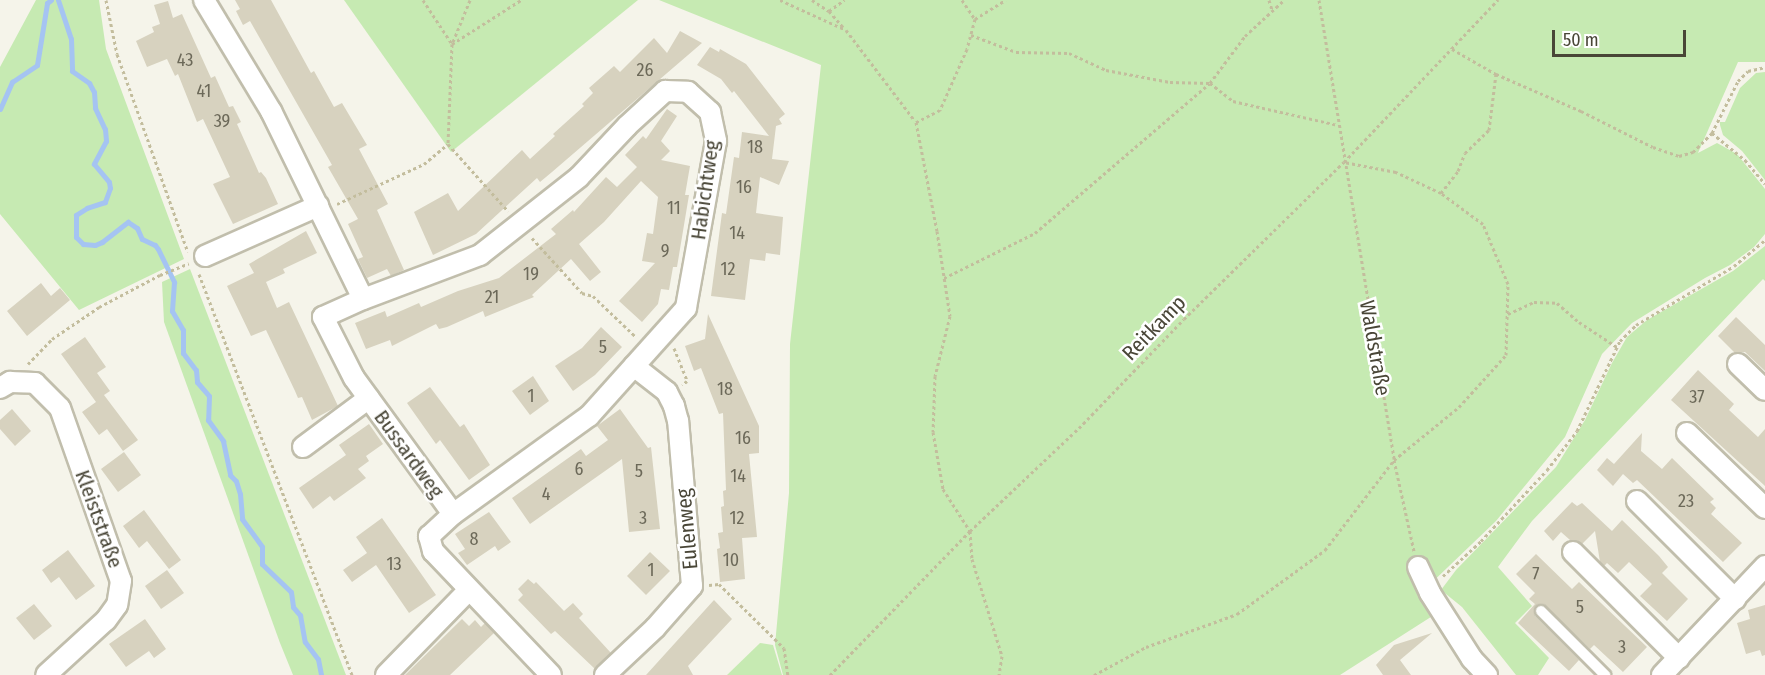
<!DOCTYPE html>
<meta charset="utf-8">
<style>
body{margin:0}
#map{position:relative;width:1765px;height:675px;overflow:hidden;background:#f5f4ea;font-family:"Fira Sans Condensed",sans-serif}
div>[style]{position:absolute}
.green>*{inset:0;background:#c6eab2}
.stream>*{height:5px;margin:-2.5px;padding:0 2.5px;transform-origin:2.5px;border-radius:2.5px;background:#a5c4f2}
.building>*{inset:0;background:#d7d2bf}
.path>*{height:3px;margin-top:-1.5px;transform-origin:0;background:repeating-linear-gradient(90deg,#c3bd9d 0 3px,transparent 0 6px)}
.roads{filter:drop-shadow(2px 0 #c1beac) drop-shadow(-2px 0 #c1beac) drop-shadow(0 2px #c1beac) drop-shadow(0 -2px #c1beac)}
.service>*{height:10px;margin:-5px;padding:0 5px;transform-origin:5px;border-radius:5px;background:#fff}
.minor>*{height:20px;margin:-10px;padding:0 10px;transform-origin:10px;border-radius:10px;background:#fff}
span{translate:-50% -50%;white-space:nowrap;text-align:center;line-height:1.15;-webkit-text-stroke:5px #fff;paint-order:stroke}
.number-label{font-size:18px;color:#6c6959}
.number-label span{-webkit-text-stroke-width:0}
.street-label{font-size:21px;color:#494637}
.scale{position:absolute;left:1552px;top:30px;width:134px;height:27px;box-sizing:border-box;border:3px solid #494637;border-top:0;padding-left:8px;font-size:18px;line-height:21px;white-space:nowrap;color:#494637;-webkit-text-stroke:4px #fff;paint-order:stroke}
</style>
<div id="map">
<div class="green">
<i style="clip-path:polygon(36px 0,99px 0,106px 49px,184px 259px,79px 310px,0 214px,0 67px)"></i>
<i style="clip-path:polygon(344px 0,638px 0,451px 152px)"></i>
<i style="clip-path:polygon(659px 0,1765px 0,1765px 62px,1738px 62px,1698px 153px,1717px 143px,1737px 154px,1765px 189px,1765px 234px,1754px 247px,1730px 265px,1705px 278px,1632px 323px,1602px 354px,1565px 437px,1496px 521px,1423px 591px,1434px 615px,1340px 675px,783px 675px,775px 645px,789px 493px,790px 344px,821px 65px)"></i>
<i style="clip-path:polygon(1765px 72px,1765px 180px,1742px 151px,1723px 135px,1720px 125px,1720px 122px,1725px 122px,1740px 88px,1756px 73px)"></i>
<i style="clip-path:polygon(1765px 246px,1765px 281px,1763px 279px,1532px 521px,1498px 567px,1532px 606px,1515px 623px,1549px 658px,1538px 675px,1516px 675px,1462px 607px,1441px 590px,1456px 570px,1556px 467px,1585px 420px,1612px 363px,1627px 337px,1647px 320px,1733px 271px)"></i>
<i style="clip-path:polygon(190px 269px,346px 675px,293px 675px,280px 643px,164px 322px,162px 282px)"></i>
<i style="clip-path:polygon(760px 643px,773px 645px,782px 675px,727px 675px)"></i>
</div>
<div class="stream">
<i style="left:58px;top:0;width:41px;rotate:71.6deg"></i>
<i style="left:71px;top:39px;width:32px;rotate:88deg"></i>
<i style="left:72px;top:71px;width:21px;rotate:35deg"></i>
<i style="left:89px;top:83px;width:10px;rotate:61deg"></i>
<i style="left:94px;top:92px;width:16px;rotate:86deg"></i>
<i style="left:95px;top:108px;width:23px;rotate:65deg"></i>
<i style="left:105px;top:129px;width:12px;rotate:85deg"></i>
<i style="left:106px;top:141px;width:26px;rotate:118deg"></i>
<i style="left:94px;top:164px;width:23px;rotate:50deg"></i>
<i style="left:109px;top:182px;width:6px;rotate:81deg"></i>
<i style="left:110px;top:188px;width:15px;rotate:110deg"></i>
<i style="left:105px;top:202px;width:19px;rotate:162deg"></i>
<i style="left:87px;top:208px;width:13px;rotate:148deg"></i>
<i style="left:76px;top:215px;width:22px;rotate:90deg"></i>
<i style="left:76px;top:237px;width:10px;rotate:45deg"></i>
<i style="left:83px;top:244px;width:12px;rotate:5deg"></i>
<i style="left:95px;top:245px;width:8px;rotate:-23deg"></i>
<i style="left:102px;top:242px;width:33px;rotate:-38deg"></i>
<i style="left:128px;top:222px;width:11px;rotate:34deg"></i>
<i style="left:137px;top:228px;width:12px;rotate:66deg"></i>
<i style="left:142px;top:239px;width:14px;rotate:25deg"></i>
<i style="left:155px;top:245px;width:5px;rotate:53deg"></i>
<i style="left:158px;top:249px;width:37px;rotate:64deg"></i>
<i style="left:174px;top:282px;width:29px;rotate:94deg"></i>
<i style="left:172px;top:311px;width:22px;rotate:60deg"></i>
<i style="left:183px;top:330px;width:23px;rotate:90deg"></i>
<i style="left:183px;top:353px;width:21px;rotate:53deg"></i>
<i style="left:196px;top:370px;width:12px;rotate:85deg"></i>
<i style="left:197px;top:382px;width:18px;rotate:49deg"></i>
<i style="left:209px;top:396px;width:24px;rotate:92deg"></i>
<i style="left:208px;top:420px;width:26px;rotate:54deg"></i>
<i style="left:223px;top:441px;width:35px;rotate:78deg"></i>
<i style="left:230px;top:475px;width:8px;rotate:45deg"></i>
<i style="left:236px;top:481px;width:14px;rotate:73deg"></i>
<i style="left:240px;top:494px;width:25px;rotate:85deg"></i>
<i style="left:242px;top:519px;width:34px;rotate:54deg"></i>
<i style="left:262px;top:547px;width:17px;rotate:90deg"></i>
<i style="left:262px;top:564px;width:40px;rotate:44deg"></i>
<i style="left:291px;top:592px;width:15px;rotate:82deg"></i>
<i style="left:293px;top:607px;width:11px;rotate:49deg"></i>
<i style="left:300px;top:615px;width:27px;rotate:80deg"></i>
<i style="left:305px;top:642px;width:21px;rotate:53deg"></i>
<i style="left:318px;top:659px;width:16px;rotate:79deg"></i>
<i style="left:0;top:109px;width:30px;rotate:-66deg"></i>
<i style="left:12px;top:82px;width:30px;rotate:-34deg"></i>
<i style="left:37px;top:65px;width:63px;rotate:-80.8deg"></i>
<i style="left:47px;top:3px;width:5px;rotate:-37deg"></i>
</div>
<div class="building">
<i style="clip-path:polygon(235px 0,271px 0,311px 73px,314px 71px,334px 107px,342px 103px,367px 145px,359px 149px,388px 204px,377px 210px,404px 270px,391px 276px,387px 269px,367px 278px,358px 259px,363px 257px,348px 224px,358px 219px,328px 167px,332px 165px,250px 21px,243px 25px,236px 11px,240px 9px)"></i>
<i style="clip-path:polygon(168px 1px,173px 18px,182px 14px,211px 78px,215px 76px,229px 107px,233px 106px,241px 122px,237px 124px,259px 173px,261px 172px,266px 178px,278px 204px,233px 224px,213px 184px,230px 177px,203px 119px,197px 122px,178px 74px,175px 76px,167px 59px,147px 67px,136px 41px,154px 32px,152px 27px,160px 24px,154px 5px)"></i>
<i style="clip-path:polygon(680px 31px,702px 43px,552px 172px,540px 182px,537px 178px,476px 234px,433px 255px,414px 212px,448px 193px,458px 211px,522px 150px,530px 159px,555px 136px,553px 134px,584px 106px,582px 104px,593px 93px,589px 88px,614px 66px,620px 72px,654px 38px,667px 53px)"></i>
<i style="clip-path:polygon(710px 47px,719px 52px,720px 49px,746px 64px,785px 114px,779px 119px,782px 124px,776px 126px,772px 159px,789px 161px,779px 185px,760px 177px,756px 213px,783px 217px,780px 255px,766px 253px,765px 261px,750px 259px,745px 300px,711px 296px,722px 213px,726px 214px,734px 157px,739px 158px,742px 132px,769px 136px,734px 91px,732px 93px,721px 79px,697px 65px)"></i>
<i style="clip-path:polygon(667px 109px,677px 116px,661px 141px,670px 151px,661px 160px,690px 166px,685px 195px,689px 195px,677px 267px,673px 267px,669px 290px,661px 289px,658px 304px,642px 322px,619px 301px,655px 263px,642px 261px,647px 233px,653px 234px,658px 197px,641px 181px,604px 222px,579px 244px,601px 272px,590px 281px,571px 259px,532px 295px,534px 297px,485px 317px,483px 311px,447px 327px,439px 329px,436px 324px,392px 346px,390px 340px,366px 349px,355px 323px,385px 311px,387px 317px,419px 303px,421px 307px,458px 291px,499px 278px,556px 234px,551px 229px,573px 210px,574px 212px,606px 177px,617px 187px,637px 167px,625px 155px,643px 136px,646px 139px)"></i>
<i style="clip-path:polygon(306px 231px,317px 253px,283px 269px,285px 273px,266px 282px,277px 308px,289px 302px,338px 406px,312px 420px,302px 397px,298px 398px,295px 391px,266px 330px,251px 336px,227px 286px,254px 273px,249px 264px)"></i>
<i style="clip-path:polygon(41px 283px,51px 296px,60px 288px,70px 300px,27px 336px,7px 311px)"></i>
<i style="clip-path:polygon(708px 314px,759px 426px,759px 453px,749px 454px,757px 537px,742px 538px,745px 579px,720px 582px,717px 549px,720px 548px,718px 533px,723px 532px,721px 507px,724px 506px,723px 491px,726px 490px,723px 413px,719px 414px,701px 368px,694px 371px,685px 346px,705px 339px)"></i>
<i style="clip-path:polygon(1736px 317px,1765px 345px,1765px 371px,1745px 352px,1735px 353px,1718px 336px)"></i>
<i style="clip-path:polygon(601px 327px,622px 347px,595px 375px,573px 391px,555px 366px,582px 348px)"></i>
<i style="clip-path:polygon(85px 337px,106px 367px,97px 373px,110px 391px,104px 395px,138px 440px,123px 451px,107px 429px,99px 435px,82px 412px,96px 402px,61px 354px)"></i>
<i style="clip-path:polygon(1698px 370px,1734px 404px,1729px 410px,1758px 437px,1765px 429px,1765px 486px,1671px 400px)"></i>
<i style="clip-path:polygon(533px 376px,549px 401px,530px 415px,512px 391px)"></i>
<i style="clip-path:polygon(430px 387px,460px 427px,464px 424px,490px 465px,469px 480px,440px 440px,436px 444px,407px 403px)"></i>
<i style="clip-path:polygon(12px 409px,31px 431px,15px 446px,0 429px,0 420px)"></i>
<i style="clip-path:polygon(620px 409px,648px 448px,651px 447px,660px 529px,629px 532px,622px 459px,530px 524px,512px 498px,581px 449px,586px 456px,608px 440px,597px 426px)"></i>
<i style="clip-path:polygon(369px 424px,383px 444px,366px 456px,369px 461px,358px 469px,366px 478px,334px 501px,330px 496px,313px 509px,299px 488px,346px 455px,339px 445px)"></i>
<i style="clip-path:polygon(1642px 433px,1641px 451px,1662px 469px,1672px 458px,1714px 499px,1710px 502px,1716px 508px,1711px 514px,1742px 543px,1723px 562px,1637px 480px,1633px 483px,1623px 474px,1613px 486px,1597px 470px,1607px 458px,1614px 464px)"></i>
<i style="clip-path:polygon(124px 452px,141px 475px,118px 492px,101px 469px)"></i>
<i style="clip-path:polygon(1572px 502px,1577px 506px,1582px 503px,1612px 531px,1622px 520px,1659px 556px,1668px 567px,1662px 573px,1688px 599px,1667px 621px,1640px 596px,1652px 584px,1629px 562px,1618px 573px,1607px 563px,1604px 566px,1600px 562px,1595px 531px,1582px 544px,1570px 540px,1561px 532px,1553px 541px,1544px 531px)"></i>
<i style="clip-path:polygon(144px 510px,181px 560px,169px 569px,147px 541px,139px 548px,123px 526px)"></i>
<i style="clip-path:polygon(489px 512px,511px 542px,498px 551px,495px 546px,467px 565px,458px 553px,465px 549px,455px 534px)"></i>
<i style="clip-path:polygon(382px 518px,436px 595px,409px 613px,376px 565px,352px 582px,343px 570px,367px 553px,356px 537px)"></i>
<i style="clip-path:polygon(68px 550px,95px 586px,76px 600px,59px 577px,51px 583px,42px 570px)"></i>
<i style="clip-path:polygon(650px 552px,670px 571px,646px 595px,627px 576px)"></i>
<i style="clip-path:polygon(1536px 554px,1572px 589px,1579px 582px,1647px 647px,1623px 672px,1594px 645px,1590px 649px,1543px 604px,1535px 606px,1535px 616px,1579px 660px,1569px 671px,1518px 623px,1535px 604px,1529px 599px,1535px 593px,1516px 574px)"></i>
<i style="clip-path:polygon(167px 570px,184px 593px,161px 609px,145px 586px)"></i>
<i style="clip-path:polygon(528px 579px,534px 584px,536px 582px,564px 611px,573px 603px,583px 614px,579px 618px,611px 653px,595px 669px,555px 631px,551px 634px,518px 600px,523px 595px,518px 589px)"></i>
<i style="clip-path:polygon(714px 600px,732px 619px,688px 666px,693px 675px,646px 675px)"></i>
<i style="clip-path:polygon(34px 604px,52px 626px,34px 640px,16px 618px)"></i>
<i style="clip-path:polygon(1765px 605px,1765px 655px,1762px 656px,1760px 650px,1746px 654px,1737px 623px,1750px 619px,1748px 610px)"></i>
<i style="clip-path:polygon(145px 619px,166px 649px,154px 658px,149px 651px,126px 667px,109px 644px)"></i>
<i style="clip-path:polygon(462px 619px,469px 626px,475px 620px,481px 627px,485px 623px,494px 633px,450px 675px,405px 675px)"></i>
<i style="clip-path:polygon(1432px 633px,1400px 660px,1411px 675px,1383px 675px,1376px 665px,1394px 645px)"></i>
</div>
<div class="path">
<i style="left:106px;top:0;width:55px;rotate:78.5deg"></i>
<i style="left:117px;top:54px;width:210px;rotate:70.3deg"></i>
<i style="left:423px;top:0;width:53px;rotate:56.6deg"></i>
<i style="left:452px;top:44px;width:82px;rotate:-32.5deg"></i>
<i style="left:470px;top:0;width:48px;rotate:112.2deg"></i>
<i style="left:452px;top:44px;width:100px;rotate:92.3deg"></i>
<i style="left:448px;top:144px;width:90px;rotate:48.2deg"></i>
<i style="left:780px;top:0;width:72px;rotate:24.4deg"></i>
<i style="left:846px;top:30px;width:114px;rotate:52.8deg"></i>
<i style="left:812px;top:0;width:20px;rotate:33deg"></i>
<i style="left:829px;top:11px;width:23px;rotate:49deg"></i>
<i style="left:962px;top:0;width:23px;rotate:56deg"></i>
<i style="left:975px;top:19px;width:31px;rotate:105deg"></i>
<i style="left:967px;top:49px;width:67px;rotate:113.9deg"></i>
<i style="left:940px;top:110px;width:27px;rotate:153deg"></i>
<i style="left:916px;top:122px;width:111px;rotate:79.1deg"></i>
<i style="left:937px;top:231px;width:86px;rotate:81.3deg"></i>
<i style="left:950px;top:316px;width:62px;rotate:104deg"></i>
<i style="left:935px;top:376px;width:56px;rotate:92deg"></i>
<i style="left:933px;top:432px;width:58px;rotate:80deg"></i>
<i style="left:943px;top:489px;width:50px;rotate:57.3deg"></i>
<i style="left:970px;top:531px;width:28px;rotate:86deg"></i>
<i style="left:972px;top:559px;width:102px;rotate:72.8deg"></i>
<i style="left:1002px;top:656px;width:19px;rotate:99deg"></i>
<i style="left:1269px;top:0;width:10px;rotate:73deg"></i>
<i style="left:1319px;top:0;width:466px;rotate:80.7deg"></i>
<i style="left:1394px;top:460px;width:93px;rotate:77.6deg"></i>
<i style="left:829px;top:11px;width:19px;rotate:-36deg"></i>
<i style="left:975px;top:19px;width:36px;rotate:-32deg"></i>
<i style="left:971px;top:35px;width:48px;rotate:20.7deg"></i>
<i style="left:1016px;top:52px;width:53px;rotate:1.1deg"></i>
<i style="left:1069px;top:53px;width:41px;rotate:24.7deg"></i>
<i style="left:1106px;top:70px;width:65px;rotate:10.6deg"></i>
<i style="left:1170px;top:82px;width:40px;rotate:1.4deg"></i>
<i style="left:1210px;top:83px;width:29px;rotate:38deg"></i>
<i style="left:1233px;top:101px;width:108px;rotate:12.9deg"></i>
<i style="left:1452px;top:49px;width:51px;rotate:29.6deg"></i>
<i style="left:1496px;top:74px;width:93px;rotate:23.5deg"></i>
<i style="left:1581px;top:111px;width:80px;rotate:26.6deg"></i>
<i style="left:1653px;top:147px;width:28px;rotate:19deg"></i>
<i style="left:1679px;top:156px;width:15px;rotate:-16deg"></i>
<i style="left:1693px;top:152px;width:27px;rotate:-45deg"></i>
<i style="left:1712px;top:133px;width:43px;rotate:39.3deg"></i>
<i style="left:1745px;top:160px;width:31px;rotate:50deg"></i>
<i style="left:1712px;top:133px;width:58px;rotate:-63.4deg"></i>
<i style="left:1738px;top:81px;width:14px;rotate:-45deg"></i>
<i style="left:1748px;top:71px;width:17px;rotate:-13deg"></i>
<i style="left:1441px;top:193px;width:28px;rotate:-52deg"></i>
<i style="left:1458px;top:171px;width:19px;rotate:-69deg"></i>
<i style="left:1465px;top:153px;width:33px;rotate:-44deg"></i>
<i style="left:1489px;top:130px;width:56px;rotate:-82.9deg"></i>
<i style="left:337px;top:204px;width:96px;rotate:-24.7deg"></i>
<i style="left:424px;top:164px;width:31px;rotate:-40deg"></i>
<i style="left:532px;top:238px;width:74px;rotate:47.7deg"></i>
<i style="left:582px;top:293px;width:11px;rotate:15deg"></i>
<i style="left:593px;top:296px;width:58px;rotate:43.6deg"></i>
<i style="left:199px;top:274px;width:429px;rotate:69.1deg"></i>
<i style="left:944px;top:278px;width:102px;rotate:-26.3deg"></i>
<i style="left:1035px;top:233px;width:230px;rotate:-40.6deg"></i>
<i style="left:1210px;top:83px;width:59px;rotate:-53.3deg"></i>
<i style="left:1245px;top:36px;width:53px;rotate:-42.7deg"></i>
<i style="left:1508px;top:314px;width:29px;rotate:-25deg"></i>
<i style="left:1534px;top:302px;width:23px;rotate:2deg"></i>
<i style="left:1557px;top:303px;width:29px;rotate:41deg"></i>
<i style="left:1579px;top:322px;width:45px;rotate:33.3deg"></i>
<i style="left:674px;top:348px;width:35px;rotate:68deg"></i>
<i style="left:687px;top:381px;width:6px;rotate:141deg"></i>
<i style="left:28px;top:364px;width:35px;rotate:-46deg"></i>
<i style="left:52px;top:339px;width:57px;rotate:-34.2deg"></i>
<i style="left:99px;top:307px;width:69px;rotate:-27.7deg"></i>
<i style="left:160px;top:275px;width:31px;rotate:-22deg"></i>
<i style="left:1443px;top:576px;width:52px;rotate:-42.6deg"></i>
<i style="left:1481px;top:541px;width:97px;rotate:-47.1deg"></i>
<i style="left:1547px;top:470px;width:49px;rotate:-52.4deg"></i>
<i style="left:1577px;top:431px;width:100px;rotate:-64.5deg"></i>
<i style="left:1620px;top:341px;width:23px;rotate:-45deg"></i>
<i style="left:1636px;top:325px;width:114px;rotate:-31deg"></i>
<i style="left:1734px;top:266px;width:40px;rotate:-40deg"></i>
<i style="left:709px;top:585px;width:10px;rotate:-6deg"></i>
<i style="left:719px;top:584px;width:91px;rotate:44.6deg"></i>
<i style="left:784px;top:648px;width:27px;rotate:82deg"></i>
<i style="left:830px;top:675px;width:201px;rotate:-45.8deg"></i>
<i style="left:970px;top:531px;width:150px;rotate:-43.4deg"></i>
<i style="left:1079px;top:428px;width:151px;rotate:-46.1deg"></i>
<i style="left:1184px;top:319px;width:224px;rotate:-44.5deg"></i>
<i style="left:1344px;top:162px;width:224px;rotate:-46.5deg"></i>
<i style="left:1094px;top:675px;width:59px;rotate:-28.3deg"></i>
<i style="left:1146px;top:647px;width:97px;rotate:-19.9deg"></i>
<i style="left:1237px;top:614px;width:109px;rotate:-36deg"></i>
<i style="left:1325px;top:550px;width:113px;rotate:-52.5deg"></i>
<i style="left:1394px;top:460px;width:84px;rotate:-39.2deg"></i>
<i style="left:1459px;top:407px;width:70px;rotate:-47.9deg"></i>
<i style="left:1506px;top:355px;width:71px;rotate:-88.4deg"></i>
<i style="left:1508px;top:284px;width:65px;rotate:-112.6deg"></i>
<i style="left:1483px;top:224px;width:52px;rotate:-143.6deg"></i>
<i style="left:1441px;top:193px;width:50px;rotate:-155deg"></i>
<i style="left:1396px;top:172px;width:53px;rotate:-169.1deg"></i>
</div>
<div class="roads">
<div class="service">
<i style="left:1541px;top:611px;width:91px;rotate:45deg"></i>
</div>
<div class="minor">
<i style="left:204px;top:0;width:130px;rotate:58.9deg"></i>
<i style="left:271px;top:111px;width:209px;rotate:63.9deg"></i>
<i style="left:363px;top:299px;width:44px;rotate:155.8deg"></i>
<i style="left:323px;top:317px;width:68px;rotate:63.1deg"></i>
<i style="left:354px;top:378px;width:168px;rotate:53.9deg"></i>
<i style="left:453px;top:514px;width:33px;rotate:137deg"></i>
<i style="left:429px;top:536px;width:16px;rotate:75deg"></i>
<i style="left:433px;top:551px;width:171px;rotate:46.4deg"></i>
<i style="left:205px;top:256px;width:124px;rotate:-23.9deg"></i>
<i style="left:363px;top:299px;width:125px;rotate:-20.6deg"></i>
<i style="left:480px;top:255px;width:126px;rotate:-38.2deg"></i>
<i style="left:579px;top:177px;width:70px;rotate:-46.7deg"></i>
<i style="left:627px;top:126px;width:52px;rotate:-42.6deg"></i>
<i style="left:665px;top:91px;width:23px;rotate:2deg"></i>
<i style="left:688px;top:92px;width:30px;rotate:42deg"></i>
<i style="left:710px;top:112px;width:30px;rotate:78deg"></i>
<i style="left:716px;top:141px;width:170px;rotate:100.2deg"></i>
<i style="left:686px;top:308px;width:145px;rotate:131.9deg"></i>
<i style="left:589px;top:416px;width:168px;rotate:144.2deg"></i>
<i style="left:1738px;top:364px;width:37px;rotate:44deg"></i>
<i style="left:0;top:388px;width:12px;rotate:-31deg"></i>
<i style="left:10px;top:382px;width:25px;rotate:2deg"></i>
<i style="left:35px;top:383px;width:35px;rotate:45deg"></i>
<i style="left:60px;top:408px;width:183px;rotate:70.6deg"></i>
<i style="left:121px;top:581px;width:24px;rotate:99deg"></i>
<i style="left:117px;top:605px;width:19px;rotate:126deg"></i>
<i style="left:106px;top:620px;width:81px;rotate:137.5deg"></i>
<i style="left:1687px;top:433px;width:108px;rotate:43.9deg"></i>
<i style="left:303px;top:447px;width:82px;rotate:-36.6deg"></i>
<i style="left:1637px;top:501px;width:139px;rotate:45deg"></i>
<i style="left:1573px;top:552px;width:150px;rotate:45deg"></i>
<i style="left:1418px;top:567px;width:29px;rotate:65deg"></i>
<i style="left:1430px;top:593px;width:78px;rotate:57.5deg"></i>
<i style="left:1472px;top:659px;width:22px;rotate:47deg"></i>
<i style="left:386px;top:675px;width:119px;rotate:-45.7deg"></i>
<i style="left:605px;top:675px;width:69px;rotate:-43.2deg"></i>
<i style="left:655px;top:628px;width:56px;rotate:-48.6deg"></i>
<i style="left:692px;top:586px;width:166px;rotate:-94.8deg"></i>
<i style="left:678px;top:421px;width:16px;rotate:-105deg"></i>
<i style="left:674px;top:406px;width:16px;rotate:-117deg"></i>
<i style="left:667px;top:392px;width:42px;rotate:-141.8deg"></i>
<i style="left:1662px;top:675px;width:150px;rotate:-46.6deg"></i>
</div>
</div>
<div class="number-label">
<span style="left:185px;top:60px">43</span>
<span style="left:645px;top:70px">26</span>
<span style="left:204px;top:91px">41</span>
<span style="left:222px;top:121px">39</span>
<span style="left:755px;top:147px">18</span>
<span style="left:744px;top:187px">16</span>
<span style="left:674px;top:208px">11</span>
<span style="left:737px;top:233px">14</span>
<span style="left:665px;top:251px">9</span>
<span style="left:728px;top:269px">12</span>
<span style="left:531px;top:274px">19</span>
<span style="left:492px;top:297px">21</span>
<span style="left:603px;top:347px">5</span>
<span style="left:725px;top:389px">18</span>
<span style="left:531px;top:396px">1</span>
<span style="left:1697px;top:397px">37</span>
<span style="left:743px;top:438px">16</span>
<span style="left:579px;top:469px">6</span>
<span style="left:639px;top:471px">5</span>
<span style="left:738px;top:476px">14</span>
<span style="left:546px;top:494px">4</span>
<span style="left:1686px;top:501px">23</span>
<span style="left:643px;top:518px">3</span>
<span style="left:737px;top:518px">12</span>
<span style="left:474px;top:539px">8</span>
<span style="left:731px;top:560px">10</span>
<span style="left:394px;top:564px">13</span>
<span style="left:651px;top:570px">1</span>
<span style="left:1536px;top:574px">7</span>
<span style="left:1580px;top:607px">5</span>
<span style="left:1622px;top:647px">3</span>
</div>
<div class="street-label">
<span style="left:705px;top:190px;rotate:-82deg">Habichtweg</span>
<span style="left:1154px;top:328px;rotate:-46deg">Reitkamp</span>
<span style="left:1375px;top:348px;rotate:80deg">Waldstraße</span>
<span style="left:409px;top:454px;rotate:54deg">Bussardweg</span>
<span style="left:99px;top:519px;rotate:70deg">Kleiststraße</span>
<span style="left:687px;top:529px;rotate:-95deg">Eulenweg</span>
</div>
<div class="scale">50 m</div>
</div>
